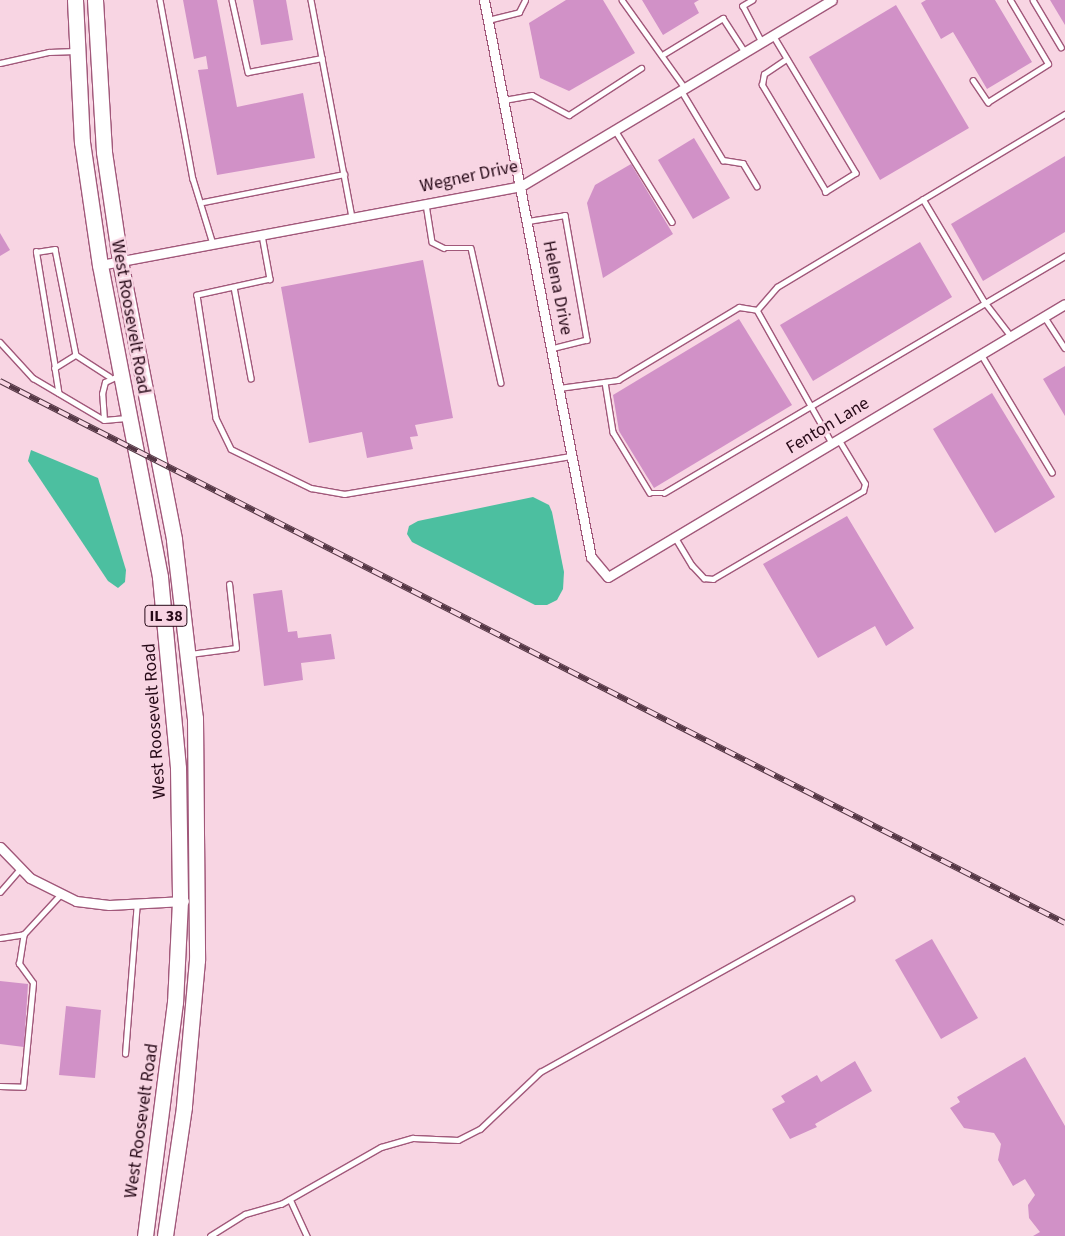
<!DOCTYPE html>
<style>
body{margin:0}
#map{position:relative;width:1065px;height:1236px;overflow:hidden;background:#f8d5e3;font-family:"Source Sans 3",sans-serif}
div>[style]{position:absolute}
.water>*{inset:0;background:#4cbfa0}
.building>*{inset:0;background:#d191c7}
.roads{filter:drop-shadow(1px 0 #a1587a) drop-shadow(-1px 0 #a1587a) drop-shadow(0 1px #a1587a) drop-shadow(0 -1px #a1587a)}
.service>*{height:4.5px;margin:-2.25px;padding:0 2.25px;transform-origin:2.25px;border-radius:2.25px;background:#fff}
.minor>*{height:9px;margin:-4.5px;padding:0 4.5px;transform-origin:4.5px;border-radius:4.5px;background:#fff}
.primary>*{height:15px;margin:-7.5px;padding:0 7.5px;transform-origin:7.5px;border-radius:7.5px;background:#fff}
.rail>*{height:5.5px;margin-top:-2.75px;transform-origin:0;background:repeating-linear-gradient(90deg,#f8d5e3 0 11px,#553745 0 22px);box-sizing:border-box;border-block:1px solid #553745}
span{translate:-50% -50%;white-space:nowrap;text-align:center;line-height:1.15;-webkit-text-stroke:5px #f8d5e3;paint-order:stroke}
.shield-label span{padding:1px 4px;background:#f8d5e3;border:1px solid;border-radius:4px;-webkit-text-stroke-width:0}
.shield-label{font-size:16px;color:#260917;font-weight:700}
.street-label{font-size:18px;color:#260917}
</style>
<div id="map">
<div class="water">
<i style="clip-path:polygon(31px 450px,98px 478px,126px 570px,125px 582px,118px 588px,108px 581px,28px 461px)"></i>
<i style="clip-path:polygon(533px 497px,549px 505px,552px 512px,564px 572px,563px 589px,557px 600px,547px 605px,535px 605px,412px 542px,407px 534px,409px 526px,418px 521px)"></i>
</div>
<div class="building">
<i style="clip-path:polygon(183px 0,217px 0,237px 107px,303px 93px,315px 158px,217px 175px,198px 70px,208px 69px,206px 56px,194px 59px)"></i>
<i style="clip-path:polygon(253px 0,286px 0,293px 40px,261px 45px)"></i>
<i style="clip-path:polygon(566px 0,603px 0,635px 53px,569px 91px,540px 78px,529px 23px)"></i>
<i style="clip-path:polygon(642px 0,699px 0,694px 3px,699px 13px,663px 35px)"></i>
<i style="clip-path:polygon(926px 0,995px 0,1032px 62px,987px 89px,953px 32px,941px 39px,921px 3px)"></i>
<i style="clip-path:polygon(1050px 0,1065px 0,1065px 25px)"></i>
<i style="clip-path:polygon(896px 5px,969px 128px,880px 180px,809px 57px)"></i>
<i style="clip-path:polygon(694px 138px,730px 198px,693px 219px,658px 160px)"></i>
<i style="clip-path:polygon(1065px 156px,1065px 232px,983px 281px,951px 224px)"></i>
<i style="clip-path:polygon(631px 164px,673px 234px,603px 278px,587px 203px,595px 185px)"></i>
<i style="clip-path:polygon(0 233px,10px 250px,0 256px)"></i>
<i style="clip-path:polygon(920px 242px,952px 297px,813px 381px,780px 325px)"></i>
<i style="clip-path:polygon(423px 260px,453px 418px,415px 425px,418px 436px,410px 437px,413px 449px,367px 458px,362px 432px,309px 443px,281px 287px)"></i>
<i style="clip-path:polygon(739px 319px,792px 405px,654px 488px,619px 431px,613px 395px)"></i>
<i style="clip-path:polygon(1065px 366px,1065px 416px,1043px 379px)"></i>
<i style="clip-path:polygon(992px 393px,1055px 497px,995px 533px,933px 429px)"></i>
<i style="clip-path:polygon(847px 516px,914px 628px,886px 646px,875px 626px,818px 658px,763px 564px)"></i>
<i style="clip-path:polygon(282px 590px,288px 632px,297px 631px,298px 638px,331px 634px,335px 659px,301px 663px,303px 680px,264px 686px,253px 594px)"></i>
<i style="clip-path:polygon(932px 939px,978px 1018px,941px 1039px,895px 960px)"></i>
<i style="clip-path:polygon(0 981px,28px 984px,24px 1047px,0 1044px)"></i>
<i style="clip-path:polygon(66px 1006px,101px 1010px,95px 1078px,59px 1075px)"></i>
<i style="clip-path:polygon(1025px 1057px,1065px 1126px,1065px 1236px,1033px 1236px,1040px 1232px,1029px 1218px,1028px 1205px,1035px 1195px,1025px 1179px,1013px 1186px,998px 1160px,1001px 1144px,994px 1133px,964px 1128px,950px 1108px,960px 1102px,957px 1097px)"></i>
<i style="clip-path:polygon(855px 1061px,872px 1091px,815px 1124px,817px 1127px,790px 1139px,772px 1109px,785px 1102px,781px 1096px,817px 1075px,821px 1082px)"></i>
</div>
<div class="roads">
<div class="service">
<i style="left:160px;top:0;width:182px;rotate:79.6deg"></i>
<i style="left:193px;top:179px;width:68px;rotate:72.9deg"></i>
<i style="left:232px;top:0;width:74px;rotate:77.5deg"></i>
<i style="left:248px;top:72px;width:75px;rotate:-10.7deg"></i>
<i style="left:311px;top:0;width:222px;rotate:79.3deg"></i>
<i style="left:622px;top:0;width:108px;rotate:54.4deg"></i>
<i style="left:753px;top:0;width:12px;rotate:149deg"></i>
<i style="left:743px;top:6px;width:41px;rotate:62.2deg"></i>
<i style="left:1033px;top:0;width:55px;rotate:59.2deg"></i>
<i style="left:488px;top:20px;width:32px;rotate:-14deg"></i>
<i style="left:519px;top:12px;width:13px;rotate:-63deg"></i>
<i style="left:773px;top:35px;width:161px;rotate:59deg"></i>
<i style="left:856px;top:173px;width:36px;rotate:148deg"></i>
<i style="left:826px;top:192px;width:125px;rotate:-120.9deg"></i>
<i style="left:762px;top:85px;width:11px;rotate:-80deg"></i>
<i style="left:764px;top:74px;width:27px;rotate:-34deg"></i>
<i style="left:664px;top:54px;width:69px;rotate:-31.4deg"></i>
<i style="left:723px;top:18px;width:40px;rotate:57.1deg"></i>
<i style="left:0;top:63px;width:50px;rotate:-12.7deg"></i>
<i style="left:49px;top:52px;width:26px;rotate:-2deg"></i>
<i style="left:973px;top:80px;width:27px;rotate:56deg"></i>
<i style="left:988px;top:102px;width:71px;rotate:-32.3deg"></i>
<i style="left:1048px;top:64px;width:74px;rotate:-120.7deg"></i>
<i style="left:681px;top:90px;width:82px;rotate:59deg"></i>
<i style="left:723px;top:160px;width:20px;rotate:9deg"></i>
<i style="left:743px;top:163px;width:27px;rotate:59deg"></i>
<i style="left:504px;top:100px;width:28px;rotate:-10deg"></i>
<i style="left:532px;top:95px;width:42px;rotate:28.4deg"></i>
<i style="left:569px;top:115px;width:86px;rotate:-33.1deg"></i>
<i style="left:615px;top:130px;width:108px;rotate:58.2deg"></i>
<i style="left:923px;top:199px;width:119px;rotate:59.1deg"></i>
<i style="left:984px;top:301px;width:44px;rotate:52.4deg"></i>
<i style="left:203px;top:202px;width:144px;rotate:-11.2deg"></i>
<i style="left:426px;top:204px;width:38px;rotate:81deg"></i>
<i style="left:432px;top:242px;width:13px;rotate:27deg"></i>
<i style="left:444px;top:248px;width:27px"></i>
<i style="left:471px;top:248px;width:138px;rotate:77.5deg"></i>
<i style="left:528px;top:221px;width:37px;rotate:-9deg"></i>
<i style="left:565px;top:215px;width:127px;rotate:80deg"></i>
<i style="left:587px;top:340px;width:36px;rotate:166deg"></i>
<i style="left:262px;top:235px;width:45px;rotate:79.7deg"></i>
<i style="left:270px;top:279px;width:75px;rotate:167.6deg"></i>
<i style="left:197px;top:295px;width:124px;rotate:81.2deg"></i>
<i style="left:216px;top:418px;width:34px;rotate:64deg"></i>
<i style="left:231px;top:449px;width:89px;rotate:26deg"></i>
<i style="left:311px;top:488px;width:34px;rotate:10deg"></i>
<i style="left:344px;top:494px;width:231px;rotate:-9.5deg"></i>
<i style="left:234px;top:287px;width:93px;rotate:79.4deg"></i>
<i style="left:757px;top:310px;width:30px;rotate:-49deg"></i>
<i style="left:777px;top:287px;width:336px;rotate:-31deg"></i>
<i style="left:1044px;top:316px;width:38px;rotate:57deg"></i>
<i style="left:0;top:342px;width:49px;rotate:47.5deg"></i>
<i style="left:33px;top:378px;width:82px;rotate:30.6deg"></i>
<i style="left:104px;top:420px;width:22px;rotate:-5deg"></i>
<i style="left:981px;top:354px;width:138px;rotate:59deg"></i>
<i style="left:76px;top:355px;width:40px;rotate:32.9deg"></i>
<i style="left:55px;top:368px;width:118px;rotate:-99.3deg"></i>
<i style="left:36px;top:252px;width:19px;rotate:-9deg"></i>
<i style="left:55px;top:249px;width:108px;rotate:78.8deg"></i>
<i style="left:76px;top:355px;width:25px;rotate:148deg"></i>
<i style="left:55px;top:368px;width:25px;rotate:81deg"></i>
<i style="left:605px;top:382px;width:51px;rotate:80.9deg"></i>
<i style="left:613px;top:432px;width:71px;rotate:58.8deg"></i>
<i style="left:650px;top:493px;width:14px"></i>
<i style="left:664px;top:493px;width:466px;rotate:-30.6deg"></i>
<i style="left:559px;top:388px;width:60px;rotate:-7.7deg"></i>
<i style="left:618px;top:380px;width:141px;rotate:-31.1deg"></i>
<i style="left:739px;top:307px;width:18px;rotate:9deg"></i>
<i style="left:757px;top:310px;width:153px;rotate:60.6deg"></i>
<i style="left:104px;top:420px;width:26px;rotate:-94deg"></i>
<i style="left:102px;top:394px;width:12px;rotate:-76deg"></i>
<i style="left:105px;top:382px;width:14px;rotate:-25deg"></i>
<i style="left:675px;top:537px;width:33px;rotate:59deg"></i>
<i style="left:692px;top:565px;width:18px;rotate:47deg"></i>
<i style="left:704px;top:578px;width:9px;rotate:6deg"></i>
<i style="left:713px;top:579px;width:174px;rotate:-30.4deg"></i>
<i style="left:863px;top:491px;width:7px;rotate:-74deg"></i>
<i style="left:865px;top:484px;width:52px;rotate:-121deg"></i>
<i style="left:190px;top:654px;width:46px;rotate:-7.4deg"></i>
<i style="left:236px;top:648px;width:64px;rotate:-96.2deg"></i>
<i style="left:0;top:892px;width:30px;rotate:-49deg"></i>
<i style="left:0;top:938px;width:24px;rotate:-9deg"></i>
<i style="left:125px;top:1054px;width:151px;rotate:-85.5deg"></i>
<i style="left:0;top:1086px;width:23px;rotate:2deg"></i>
<i style="left:23px;top:1087px;width:104px;rotate:-84.5deg"></i>
<i style="left:33px;top:983px;width:24px;rotate:-126deg"></i>
<i style="left:19px;top:964px;width:30px;rotate:-81deg"></i>
<i style="left:24px;top:934px;width:53px;rotate:-47.3deg"></i>
<i style="left:290px;top:1199px;width:41px;rotate:65.3deg"></i>
<i style="left:210px;top:1236px;width:41px;rotate:-32.2deg"></i>
<i style="left:245px;top:1214px;width:37px;rotate:-16deg"></i>
<i style="left:281px;top:1204px;width:115px;rotate:-29.7deg"></i>
<i style="left:381px;top:1147px;width:33px;rotate:-16deg"></i>
<i style="left:413px;top:1138px;width:45px;rotate:2.5deg"></i>
<i style="left:458px;top:1140px;width:25px;rotate:-27deg"></i>
<i style="left:480px;top:1129px;width:83px;rotate:-43.5deg"></i>
<i style="left:540px;top:1072px;width:356px;rotate:-29.1deg"></i>
</div>
<div class="minor">
<i style="left:484px;top:0;width:567px;rotate:79.13deg"></i>
<i style="left:591px;top:557px;width:26px;rotate:50deg"></i>
<i style="left:608px;top:577px;width:532px;rotate:-30.85deg"></i>
<i style="left:100px;top:265px;width:428px;rotate:-10.6deg"></i>
<i style="left:521px;top:186px;width:362px;rotate:-30.9deg"></i>
<i style="left:0;top:847px;width:43px;rotate:45.9deg"></i>
<i style="left:30px;top:878px;width:51px;rotate:26.6deg"></i>
<i style="left:76px;top:901px;width:33px;rotate:7deg"></i>
<i style="left:109px;top:905px;width:75px;rotate:-3.1deg"></i>
</div>
<div class="primary">
<i style="left:75px;top:0;width:142px;rotate:87.2deg"></i>
<i style="left:82px;top:142px;width:124px;rotate:81.7deg"></i>
<i style="left:100px;top:265px;width:318px;rotate:79.1deg"></i>
<i style="left:160px;top:577px;width:192px;rotate:84.6deg"></i>
<i style="left:178px;top:768px;width:133px;rotate:89.1deg"></i>
<i style="left:180px;top:901px;width:101px;rotate:92.8deg"></i>
<i style="left:175px;top:1002px;width:236px;rotate:97.3deg"></i>
<i style="left:95px;top:0;width:152px;rotate:86.6deg"></i>
<i style="left:104px;top:152px;width:110px;rotate:81.6deg"></i>
<i style="left:120px;top:261px;width:284px;rotate:79deg"></i>
<i style="left:174px;top:540px;width:179px;rotate:83.3deg"></i>
<i style="left:195px;top:718px;width:242px;rotate:89.5deg"></i>
<i style="left:197px;top:960px;width:148px;rotate:95.1deg"></i>
<i style="left:184px;top:1107px;width:130px;rotate:98.4deg"></i>
</div>
</div>
<div class="rail">
<i style="left:0;top:381px;width:1195px;rotate:26.97deg"></i>
</div>
<div class="shield-label">
<span style="left:166px;top:616px">IL 38</span>
</div>
<div class="street-label">
<span style="left:469px;top:177px;rotate:-12deg">Wegner Drive</span>
<span style="left:557px;top:288px;rotate:79deg">Helena Drive</span>
<span style="left:130px;top:317px;rotate:80deg">West Roosevelt Road</span>
<span style="left:828px;top:426px;rotate:-31deg">Fenton Lane</span>
<span style="left:155px;top:721px;rotate:-94deg">West Roosevelt Road</span>
<span style="left:142px;top:1121px;rotate:-82deg">West Roosevelt Road</span>
</div>
</div>
